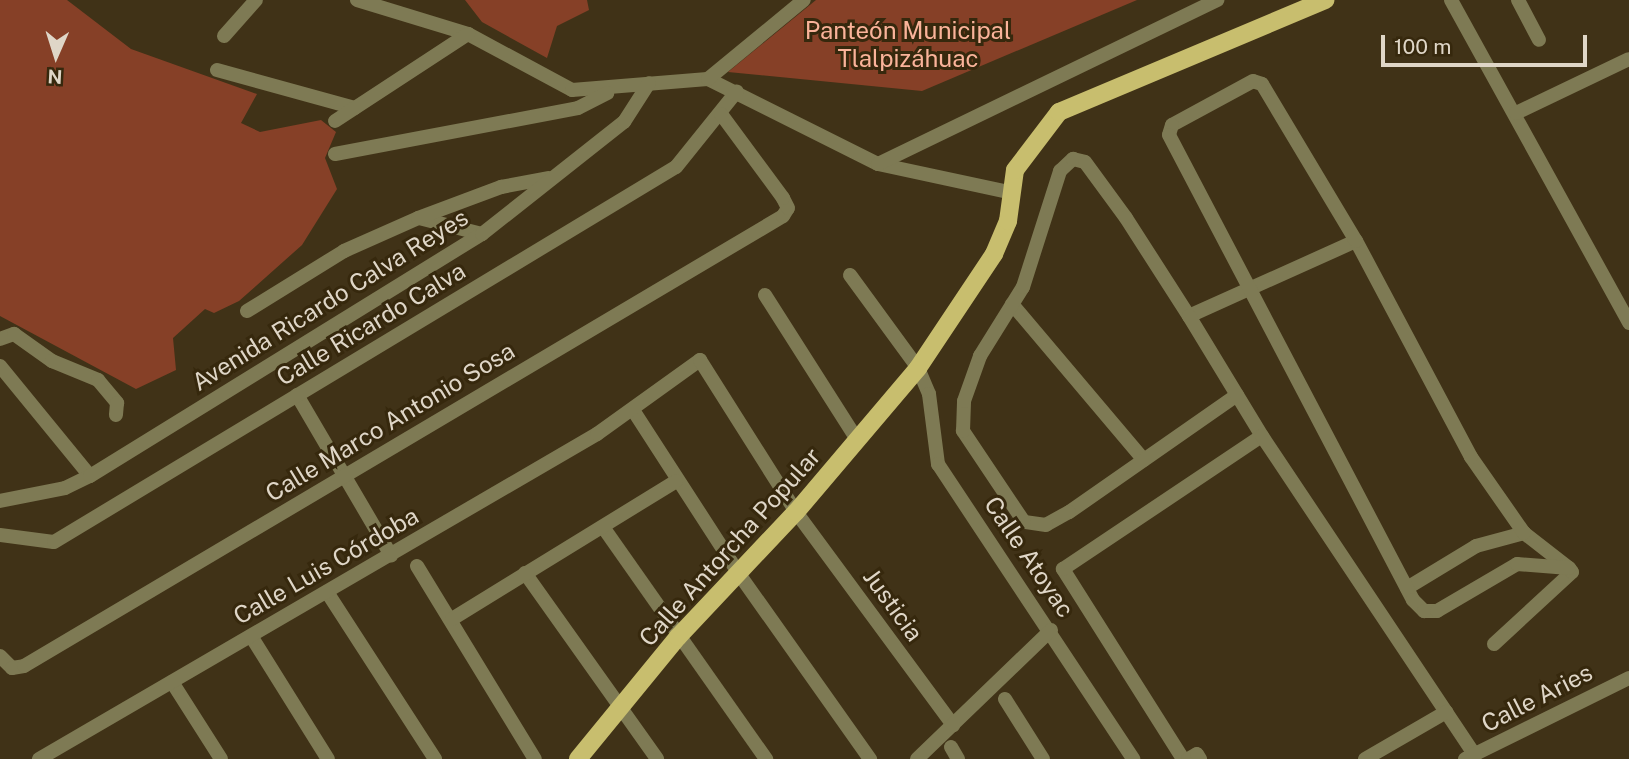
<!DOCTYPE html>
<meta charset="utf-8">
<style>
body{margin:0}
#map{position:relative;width:1629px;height:759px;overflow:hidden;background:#403217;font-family:"Public Sans",sans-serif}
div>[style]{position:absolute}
.green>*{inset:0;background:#864027}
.minor>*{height:14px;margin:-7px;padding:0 7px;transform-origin:7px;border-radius:7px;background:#7e7a54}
.major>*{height:18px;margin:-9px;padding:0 9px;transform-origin:9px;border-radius:9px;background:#c8be6e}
span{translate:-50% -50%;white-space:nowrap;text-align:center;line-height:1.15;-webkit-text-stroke:6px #36280d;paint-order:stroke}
.park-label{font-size:24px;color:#fab39a}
.street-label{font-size:24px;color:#dfd6c7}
.north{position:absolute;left:21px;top:21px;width:70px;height:70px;-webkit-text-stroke:5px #36280d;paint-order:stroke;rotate:183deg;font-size:19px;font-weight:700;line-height:28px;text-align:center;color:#dfd6c7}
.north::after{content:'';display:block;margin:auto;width:24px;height:32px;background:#dfd6c7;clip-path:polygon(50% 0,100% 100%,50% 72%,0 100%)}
.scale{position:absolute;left:1381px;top:35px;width:206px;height:32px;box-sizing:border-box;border:4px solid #dfd6c7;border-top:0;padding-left:9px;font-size:21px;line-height:24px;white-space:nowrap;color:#dfd6c7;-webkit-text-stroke:5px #36280d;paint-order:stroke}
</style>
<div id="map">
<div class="green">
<i style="clip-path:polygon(0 0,67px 0,131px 49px,257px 94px,241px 123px,260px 132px,321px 120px,336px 132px,325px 158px,337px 189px,302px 245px,239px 301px,214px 313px,205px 309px,173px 338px,176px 370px,136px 389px,0 316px)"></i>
<i style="clip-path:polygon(465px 0,587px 0,589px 10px,557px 26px,547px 58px,482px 22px)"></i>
<i style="clip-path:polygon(816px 0,1137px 0,922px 91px,728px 72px)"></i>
</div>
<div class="minor">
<i style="left:357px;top:0;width:116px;rotate:17deg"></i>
<i style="left:468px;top:34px;width:118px;rotate:28.3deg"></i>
<i style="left:572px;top:90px;width:136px;rotate:-4.6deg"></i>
<i style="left:708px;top:79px;width:190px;rotate:26.6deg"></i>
<i style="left:878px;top:164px;width:134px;rotate:12.1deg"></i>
<i style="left:1451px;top:0;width:369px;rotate:61.1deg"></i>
<i style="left:1518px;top:0;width:45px;rotate:62.3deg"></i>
<i style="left:224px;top:36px;width:48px;rotate:-48.4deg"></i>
<i style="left:217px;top:70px;width:143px;rotate:15.4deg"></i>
<i style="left:708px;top:79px;width:124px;rotate:-39.5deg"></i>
<i style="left:1516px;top:113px;width:125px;rotate:-25.5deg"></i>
<i style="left:335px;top:121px;width:159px;rotate:-33.2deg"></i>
<i style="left:335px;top:154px;width:247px;rotate:-10.7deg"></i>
<i style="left:578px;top:108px;width:33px;rotate:-27deg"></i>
<i style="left:878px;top:164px;width:377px;rotate:-25.8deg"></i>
<i style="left:419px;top:218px;width:65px;rotate:14.3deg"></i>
<i style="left:850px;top:275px;width:115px;rotate:53.8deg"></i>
<i style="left:918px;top:368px;width:28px;rotate:67deg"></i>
<i style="left:929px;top:394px;width:71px;rotate:82.7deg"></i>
<i style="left:938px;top:464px;width:354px;rotate:56.5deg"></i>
<i style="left:765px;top:295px;width:173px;rotate:57.5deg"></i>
<i style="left:1012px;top:304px;width:204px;rotate:49.8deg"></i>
<i style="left:247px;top:311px;width:114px;rotate:-31.7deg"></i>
<i style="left:344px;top:251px;width:81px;rotate:-24deg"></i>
<i style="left:418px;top:218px;width:89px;rotate:-20.5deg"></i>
<i style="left:501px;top:187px;width:48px;rotate:-10.8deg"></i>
<i style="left:1189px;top:316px;width:183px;rotate:-24.2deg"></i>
<i style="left:0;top:339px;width:15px;rotate:-20deg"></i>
<i style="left:14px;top:334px;width:47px;rotate:35.4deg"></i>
<i style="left:52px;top:361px;width:50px;rotate:22.4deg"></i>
<i style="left:98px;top:380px;width:30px;rotate:50deg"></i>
<i style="left:117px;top:403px;width:12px;rotate:95deg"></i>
<i style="left:0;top:366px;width:142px;rotate:50.7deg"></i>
<i style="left:297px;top:395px;width:186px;rotate:59.6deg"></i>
<i style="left:1237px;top:395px;width:205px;rotate:145.1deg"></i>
<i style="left:1069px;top:512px;width:26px;rotate:151deg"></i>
<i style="left:1046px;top:525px;width:22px;rotate:-172deg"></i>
<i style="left:1024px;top:522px;width:110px;rotate:-123.8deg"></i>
<i style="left:963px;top:431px;width:30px;rotate:-88deg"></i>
<i style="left:964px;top:401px;width:48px;rotate:-70.4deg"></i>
<i style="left:980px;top:356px;width:81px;rotate:-58.1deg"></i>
<i style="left:1023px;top:287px;width:122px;rotate:-72.3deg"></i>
<i style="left:1060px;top:171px;width:18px;rotate:-43deg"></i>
<i style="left:1073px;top:159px;width:12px;rotate:14deg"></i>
<i style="left:1085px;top:162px;width:69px;rotate:53.8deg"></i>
<i style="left:1126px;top:218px;width:117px;rotate:57.3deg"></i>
<i style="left:1189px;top:316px;width:140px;rotate:58.7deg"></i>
<i style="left:633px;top:410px;width:195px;rotate:57.1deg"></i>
<i style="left:739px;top:574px;width:227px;rotate:54.7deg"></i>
<i style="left:0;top:501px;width:66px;rotate:-11.3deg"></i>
<i style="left:65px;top:488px;width:28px;rotate:-26deg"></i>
<i style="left:90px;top:476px;width:461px;rotate:-31.7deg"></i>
<i style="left:482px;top:234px;width:181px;rotate:-38.3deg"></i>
<i style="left:624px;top:122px;width:46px;rotate:-57.3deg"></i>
<i style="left:603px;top:527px;width:284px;rotate:54.9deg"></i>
<i style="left:0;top:535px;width:54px;rotate:7.4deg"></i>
<i style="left:54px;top:542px;width:726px;rotate:-31.09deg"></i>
<i style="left:676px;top:167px;width:97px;rotate:-51.2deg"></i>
<i style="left:417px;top:566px;width:226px;rotate:58.6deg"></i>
<i style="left:525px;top:573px;width:228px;rotate:54.6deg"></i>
<i style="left:1407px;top:588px;width:81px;rotate:-31.3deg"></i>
<i style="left:1476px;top:546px;width:50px;rotate:-15.2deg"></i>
<i style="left:327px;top:592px;width:199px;rotate:57.1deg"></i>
<i style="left:452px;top:619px;width:263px;rotate:-31.6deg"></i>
<i style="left:251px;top:636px;width:145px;rotate:58deg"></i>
<i style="left:1494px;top:644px;width:106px;rotate:-42.7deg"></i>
<i style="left:1572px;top:572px;width:5px;rotate:-127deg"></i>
<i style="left:1569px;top:568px;width:57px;rotate:-142.1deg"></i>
<i style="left:1524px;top:533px;width:93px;rotate:-124.9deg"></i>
<i style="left:1471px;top:457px;width:245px;rotate:-118deg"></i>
<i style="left:1356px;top:241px;width:183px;rotate:-120.9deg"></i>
<i style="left:1262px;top:84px;width:9px;rotate:-162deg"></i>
<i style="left:1253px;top:81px;width:92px;rotate:151.5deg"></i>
<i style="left:1172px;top:125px;width:10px;rotate:107deg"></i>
<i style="left:1169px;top:135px;width:525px;rotate:62.31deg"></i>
<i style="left:1413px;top:600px;width:16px;rotate:45deg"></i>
<i style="left:1424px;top:611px;width:13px"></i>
<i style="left:1437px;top:611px;width:93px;rotate:-30.4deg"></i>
<i style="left:1517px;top:564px;width:52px;rotate:4.4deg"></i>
<i style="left:0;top:656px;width:17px;rotate:45deg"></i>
<i style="left:12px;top:668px;width:12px;rotate:-9deg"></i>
<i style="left:24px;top:666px;width:882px;rotate:-30.66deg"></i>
<i style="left:783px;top:216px;width:9px;rotate:-58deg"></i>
<i style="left:788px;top:208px;width:11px;rotate:-117deg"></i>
<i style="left:783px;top:198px;width:104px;rotate:-126.4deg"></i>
<i style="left:172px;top:682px;width:91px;rotate:57.5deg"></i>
<i style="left:1005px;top:699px;width:71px;rotate:57.7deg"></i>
<i style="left:951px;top:747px;width:14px;rotate:60deg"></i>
<i style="left:39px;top:759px;width:646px;rotate:-30.22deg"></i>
<i style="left:597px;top:434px;width:127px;rotate:-35.7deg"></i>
<i style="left:700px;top:360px;width:180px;rotate:57.7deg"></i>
<i style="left:796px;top:512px;width:265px;rotate:53.6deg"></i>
<i style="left:917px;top:759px;width:186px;rotate:-43.9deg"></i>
<i style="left:1183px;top:759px;width:225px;rotate:-122.3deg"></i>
<i style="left:1063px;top:569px;width:239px;rotate:-33.8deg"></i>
<i style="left:1262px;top:436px;width:384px;rotate:56.3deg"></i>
<i style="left:1188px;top:759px;width:10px;rotate:-29deg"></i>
<i style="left:1197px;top:754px;width:6px;rotate:59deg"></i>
<i style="left:1365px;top:759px;width:94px;rotate:-30.1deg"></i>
<i style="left:1465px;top:759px;width:183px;rotate:-26.3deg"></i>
</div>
<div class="major">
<i style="left:578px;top:759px;width:158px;rotate:-50.7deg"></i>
<i style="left:678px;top:637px;width:172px;rotate:-46.7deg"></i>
<i style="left:796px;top:512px;width:189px;rotate:-49.7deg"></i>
<i style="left:918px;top:368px;width:137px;rotate:-56.3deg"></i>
<i style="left:994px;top:254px;width:36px;rotate:-67deg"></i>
<i style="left:1008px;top:221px;width:51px;rotate:-82.2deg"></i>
<i style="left:1015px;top:170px;width:73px;rotate:-52.8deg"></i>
<i style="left:1059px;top:112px;width:289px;rotate:-22.8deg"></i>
</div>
<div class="park-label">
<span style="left:908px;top:45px">Panteón Municipal<br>Tlalpizáhuac</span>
</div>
<div class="street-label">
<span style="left:330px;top:300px;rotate:-32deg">Avenida Ricardo Calva Reyes</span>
<span style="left:371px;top:324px;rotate:-31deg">Calle Ricardo Calva</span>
<span style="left:390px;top:422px;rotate:-31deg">Calle Marco Antonio Sosa</span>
<span style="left:730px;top:547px;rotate:-48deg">Calle Antorcha Popular</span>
<span style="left:1029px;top:557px;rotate:56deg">Calle Atoyac</span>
<span style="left:326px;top:566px;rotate:-30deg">Calle Luis Córdoba</span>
<span style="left:893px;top:605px;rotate:54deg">Justicia</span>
<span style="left:1537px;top:698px;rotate:-27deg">Calle Aries</span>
</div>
<div class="north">N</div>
<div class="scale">100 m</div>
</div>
